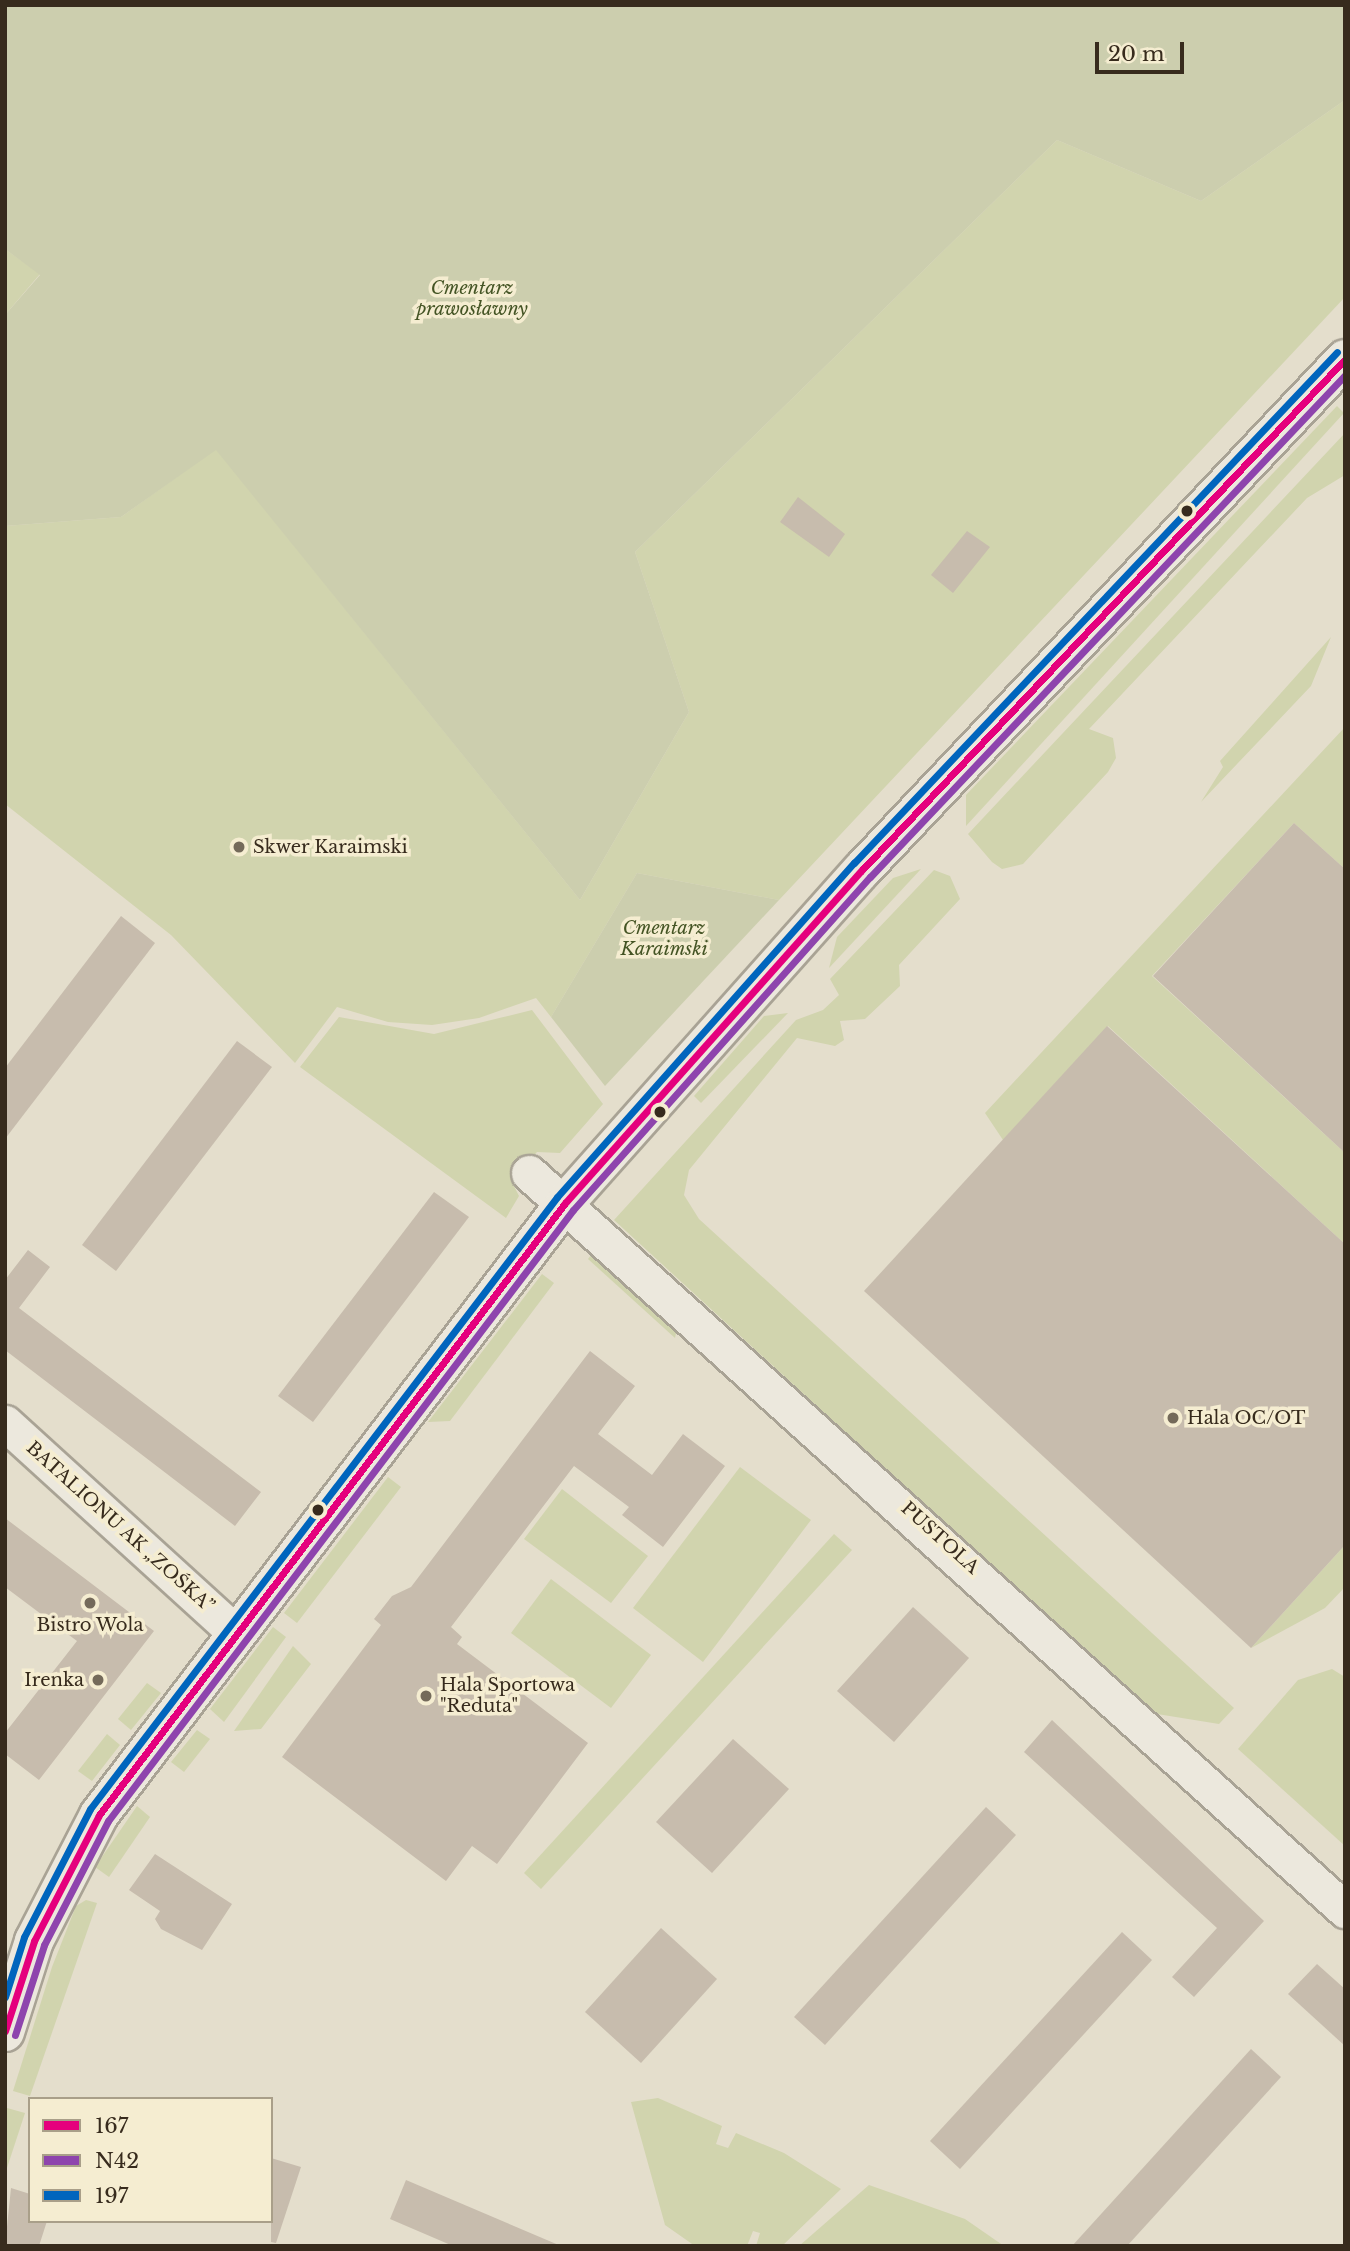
<!DOCTYPE html>
<meta charset="utf-8">
<style>
body{margin:0}
#map{position:relative;width:1350px;height:2251px;overflow:hidden;background:#e4decc;font-family:"Libre Baskerville",serif}
div>[style]{position:absolute}
.green>*{inset:0;background:#d1d4ae}
.cemetery>*{inset:0;background:#ccceae}
.building>*{inset:0;background:#c7bcad}
.roads{filter:drop-shadow(2px 0 #a9a395) drop-shadow(-2px 0 #a9a395) drop-shadow(0 2px #a9a395) drop-shadow(0 -2px #a9a395)}
.minor>*{height:35px;margin:-17.5px;padding:0 17.5px;transform-origin:17.5px;border-radius:17.5px;background:#ece8dd}
.tertiary>*{height:38px;margin:-19px;padding:0 19px;transform-origin:19px;border-radius:19px;background:#ece8dd}
.bus-1>*{height:7px;margin:-3.5px;padding:0 3.5px;transform-origin:3.5px;border-radius:3.5px;background:#e5007d}
.bus-2>*{height:7px;margin:-3.5px;padding:0 3.5px;transform-origin:3.5px;border-radius:3.5px;background:#8e44ad}
.bus-3>*{height:7px;margin:-3.5px;padding:0 3.5px;transform-origin:3.5px;border-radius:3.5px;background:#0065bd}
.dots>*{width:19px;height:19px;translate:-50% -50%;box-sizing:border-box;border:4px solid #f5edd1;border-radius:50%}
span{translate:-50% -50%;white-space:nowrap;text-align:center;line-height:1.15;-webkit-text-stroke:7px #f5edd1;paint-order:stroke}
.park-label{font-size:18px;color:#445424;font-style:italic}
.poi-label{font-size:18px;color:#372b1d}
.left{translate:0 -50%;text-align:left}
.right{translate:-100% -50%;text-align:right}
.street-label{font-size:18px;color:#372b1d}
.frame{position:absolute;inset:0;border:7px solid #372b1d;pointer-events:none}
.legend{position:absolute;left:28px;top:2097px;width:245px;height:126px;box-sizing:border-box;background:#f5edd1;border:2px solid #a99f89;margin:0;padding:9px 12px;list-style:none;font-size:21px;color:#372b1d}
.legend li{display:flex;align-items:center;gap:14px;height:35px}
.legend b{width:35px;border:2px solid #a99f89}
.scale{position:absolute;left:1095px;top:42px;width:89px;height:32px;box-sizing:border-box;border:4px solid #372b1d;border-top:0;padding-left:9px;font-size:21px;line-height:24px;white-space:nowrap;color:#372b1d;-webkit-text-stroke:5px #f5edd1;paint-order:stroke}
</style>
<div id="map">
<div class="green">
<i style="clip-path:polygon(1345px 100px,1345px 297px,779px 900px,637px 873px,551px 1017px,536px 998px,479px 1018px,432px 1025px,388px 1022px,337px 1007px,295px 1063px,171px 935px,5px 804px,5px 526px,121px 517px,216px 449px,580px 900px,689px 712px,635px 552px,1057px 140px,1201px 201px)"></i>
<i style="clip-path:polygon(5px 249px,40px 274px,5px 315px)"></i>
<i style="clip-path:polygon(1337px 406px,1344px 413px,966px 826px,966px 795px)"></i>
<i style="clip-path:polygon(1345px 433px,1345px 475px,1307px 498px,1089px 729px,1113px 738px,1116px 758px,1108px 772px,1023px 864px,1002px 869px,992px 862px,968px 834px)"></i>
<i style="clip-path:polygon(1331px 637px,1311px 686px,1201px 802px,1223px 767px,1220px 761px)"></i>
<i style="clip-path:polygon(1345px 727px,1345px 869px,1294px 823px,1152px 976px,1345px 1153px,1345px 1244px,1108px 1026px,1003px 1140px,985px 1113px)"></i>
<i style="clip-path:polygon(921px 869px,829px 968px,837px 937px,893px 878px)"></i>
<i style="clip-path:polygon(934px 870px,950px 876px,960px 899px,899px 965px,900px 986px,865px 1019px,840px 1021px,844px 1040px,835px 1046px,797px 1038px,689px 1170px,684px 1195px,699px 1219px,1234px 1708px,1219px 1724px,1151px 1713px,614px 1220px,796px 1020px,823px 1010px,839px 995px,830px 979px)"></i>
<i style="clip-path:polygon(532px 1010px,603px 1104px,560px 1153px,537px 1152px,512px 1182px,519px 1196px,506px 1218px,300px 1067px,339px 1017px,434px 1034px)"></i>
<i style="clip-path:polygon(788px 1013px,701px 1103px,694px 1096px,764px 1016px)"></i>
<i style="clip-path:polygon(595px 1250px,678px 1324px,675px 1338px,588px 1259px)"></i>
<i style="clip-path:polygon(542px 1274px,554px 1283px,450px 1421px,428px 1422px)"></i>
<i style="clip-path:polygon(740px 1467px,811px 1520px,703px 1662px,633px 1608px)"></i>
<i style="clip-path:polygon(388px 1477px,401px 1487px,297px 1623px,284px 1613px)"></i>
<i style="clip-path:polygon(562px 1489px,648px 1556px,611px 1603px,524px 1539px)"></i>
<i style="clip-path:polygon(834px 1534px,852px 1550px,541px 1889px,524px 1873px)"></i>
<i style="clip-path:polygon(1345px 1545px,1345px 1587px,1325px 1608px,1251px 1648px)"></i>
<i style="clip-path:polygon(551px 1579px,651px 1655px,611px 1708px,511px 1633px)"></i>
<i style="clip-path:polygon(273px 1627px,286px 1637px,224px 1722px,210px 1709px)"></i>
<i style="clip-path:polygon(293px 1646px,311px 1664px,261px 1729px,234px 1731px)"></i>
<i style="clip-path:polygon(1332px 1669px,1345px 1677px,1345px 1846px,1238px 1749px,1298px 1680px)"></i>
<i style="clip-path:polygon(147px 1683px,161px 1693px,131px 1730px,118px 1719px)"></i>
<i style="clip-path:polygon(197px 1730px,210px 1739px,184px 1772px,171px 1762px)"></i>
<i style="clip-path:polygon(107px 1734px,120px 1745px,92px 1781px,78px 1771px)"></i>
<i style="clip-path:polygon(137px 1806px,150px 1817px,109px 1877px,95px 1867px)"></i>
<i style="clip-path:polygon(86px 1900px,97px 1903px,30px 2096px,13px 2091px,52px 1967px,76px 1906px)"></i>
<i style="clip-path:polygon(658px 2098px,722px 2126px,716px 2144px,728px 2148px,736px 2133px,784px 2153px,841px 2189px,782px 2246px,756px 2246px,760px 2233px,753px 2231px,747px 2246px,695px 2246px,665px 2225px,631px 2102px)"></i>
<i style="clip-path:polygon(7px 2108px,25px 2113px,5px 2174px,5px 2114px)"></i>
<i style="clip-path:polygon(869px 2185px,965px 2219px,1004px 2246px,799px 2246px)"></i>
</div>
<div class="cemetery">
<i style="clip-path:polygon(5px 5px,1345px 5px,1345px 100px,1201px 201px,1057px 140px,635px 552px,689px 712px,580px 900px,216px 450px,121px 517px,5px 526px,5px 315px,40px 275px,5px 249px)"></i>
<i style="clip-path:polygon(637px 873px,779px 900px,605px 1086px,551px 1017px)"></i>
</div>
<div class="building">
<i style="clip-path:polygon(798px 497px,845px 534px,829px 557px,780px 522px)"></i>
<i style="clip-path:polygon(967px 531px,990px 547px,953px 593px,931px 575px)"></i>
<i style="clip-path:polygon(1294px 823px,1345px 869px,1345px 1153px,1153px 976px)"></i>
<i style="clip-path:polygon(121px 916px,155px 943px,5px 1139px,5px 1068px)"></i>
<i style="clip-path:polygon(1107px 1026px,1345px 1244px,1345px 1545px,1251px 1648px,864px 1291px)"></i>
<i style="clip-path:polygon(237px 1041px,272px 1067px,116px 1271px,82px 1245px)"></i>
<i style="clip-path:polygon(434px 1192px,469px 1217px,313px 1422px,278px 1396px)"></i>
<i style="clip-path:polygon(28px 1250px,50px 1267px,19px 1308px,261px 1492px,235px 1526px,5px 1350px,5px 1280px)"></i>
<i style="clip-path:polygon(590px 1351px,635px 1386px,598px 1434px,652px 1475px,683px 1434px,725px 1466px,663px 1547px,622px 1515px,629px 1507px,574px 1466px,451px 1627px,462px 1637px,457px 1644px,588px 1743px,497px 1864px,472px 1846px,446px 1881px,282px 1757px,381px 1625px,374px 1619px,392px 1596px,411px 1587px)"></i>
<i style="clip-path:polygon(5px 1518px,154px 1631px,39px 1780px,5px 1754px,5px 1733px,77px 1641px,5px 1587px)"></i>
<i style="clip-path:polygon(913px 1607px,969px 1658px,894px 1742px,837px 1691px)"></i>
<i style="clip-path:polygon(1052px 1720px,1264px 1921px,1194px 1997px,1172px 1977px,1217px 1928px,1024px 1752px)"></i>
<i style="clip-path:polygon(733px 1739px,789px 1789px,712px 1873px,656px 1822px)"></i>
<i style="clip-path:polygon(986px 1807px,1016px 1835px,825px 2045px,794px 2017px)"></i>
<i style="clip-path:polygon(155px 1854px,232px 1904px,202px 1950px,161px 1929px,155px 1919px,160px 1911px,129px 1890px)"></i>
<i style="clip-path:polygon(661px 1928px,717px 1979px,641px 2063px,585px 2012px)"></i>
<i style="clip-path:polygon(1122px 1932px,1152px 1960px,960px 2169px,930px 2141px)"></i>
<i style="clip-path:polygon(1317px 1964px,1345px 1989px,1345px 2046px,1288px 1994px)"></i>
<i style="clip-path:polygon(1251px 2049px,1281px 2077px,1127px 2246px,1072px 2246px)"></i>
<i style="clip-path:polygon(271px 2158px,301px 2167px,276px 2243px,271px 2242px)"></i>
<i style="clip-path:polygon(406px 2180px,561px 2246px,453px 2246px,390px 2219px)"></i>
<i style="clip-path:polygon(11px 2188px,30px 2194px,30px 2221px,47px 2221px,39px 2246px,5px 2246px)"></i>
</div>
<div class="roads">
<div class="minor">
<i style="left:529px;top:1173px;width:1100px;rotate:42.09deg"></i>
<i style="left:5px;top:1423px;width:311px;rotate:42.3deg"></i>
</div>
<div class="tertiary">
<i style="left:5px;top:2032px;width:96px;rotate:-72.3deg"></i>
<i style="left:34px;top:1941px;width:142px;rotate:-62.7deg"></i>
<i style="left:99px;top:1815px;width:769px;rotate:-52.71deg"></i>
<i style="left:565px;top:1203px;width:446px;rotate:-48.3deg"></i>
<i style="left:862px;top:870px;width:703px;rotate:-46.61deg"></i>
</div>
</div>
<div class="bus-1">
<i style="left:5px;top:2031px;width:95px;rotate:-72.1deg"></i>
<i style="left:34px;top:1941px;width:142px;rotate:-62.7deg"></i>
<i style="left:99px;top:1815px;width:769px;rotate:-52.71deg"></i>
<i style="left:565px;top:1203px;width:446px;rotate:-48.3deg"></i>
<i style="left:862px;top:870px;width:703px;rotate:-46.61deg"></i>
</div>
<div class="bus-2">
<i style="left:15px;top:2035px;width:95px;rotate:-72.1deg"></i>
<i style="left:44px;top:1945px;width:140px;rotate:-62.7deg"></i>
<i style="left:108px;top:1821px;width:768px;rotate:-52.73deg"></i>
<i style="left:573px;top:1210px;width:446px;rotate:-48.3deg"></i>
<i style="left:870px;top:877px;width:691px;rotate:-46.58deg"></i>
</div>
<div class="bus-3">
<i style="left:5px;top:1997px;width:63px;rotate:-72.4deg"></i>
<i style="left:24px;top:1937px;width:144px;rotate:-62.7deg"></i>
<i style="left:90px;top:1809px;width:770px;rotate:-52.65deg"></i>
<i style="left:557px;top:1197px;width:447px;rotate:-48.4deg"></i>
<i style="left:854px;top:863px;width:703px;rotate:-46.61deg"></i>
</div>
<div class="dots">
<i style="left:1187px;top:511px;background:#372b1d"></i>
<i style="left:239px;top:847px;background:#746a5a"></i>
<i style="left:660px;top:1112px;background:#372b1d"></i>
<i style="left:1173px;top:1418px;background:#746a5a"></i>
<i style="left:318px;top:1510px;background:#372b1d"></i>
<i style="left:90px;top:1603px;background:#746a5a"></i>
<i style="left:98px;top:1680px;background:#746a5a"></i>
<i style="left:426px;top:1696px;background:#746a5a"></i>
</div>
<div class="park-label">
<span style="left:472px;top:299px">Cmentarz<br>prawosławny</span>
<span style="left:664px;top:939px">Cmentarz<br>Karaimski</span>
</div>
<div class="poi-label">
<span class="left" style="left:253px;top:847px">Skwer Karaimski</span>
<span class="left" style="left:1187px;top:1418px">Hala OC/OT</span>
<span style="left:90px;top:1625px">Bistro Wola</span>
<span class="right" style="left:84px;top:1680px">Irenka</span>
<span class="left" style="left:440px;top:1696px">Hala Sportowa<br>"Reduta"</span>
</div>
<div class="street-label">
<span style="left:120px;top:1527px;rotate:42deg">BATALIONU AK „ZOŚKA”</span>
<span style="left:940px;top:1538px;rotate:42deg">PUSTOLA</span>
</div>
<div class="frame"></div>
<ul class="legend">
<li><b style="height:9px;background:#e5007d"></b>167</li>
<li><b style="height:9px;background:#8e44ad"></b>N42</li>
<li><b style="height:9px;background:#0065bd"></b>197</li>
</ul>
<div class="scale">20 m</div>
</div>
